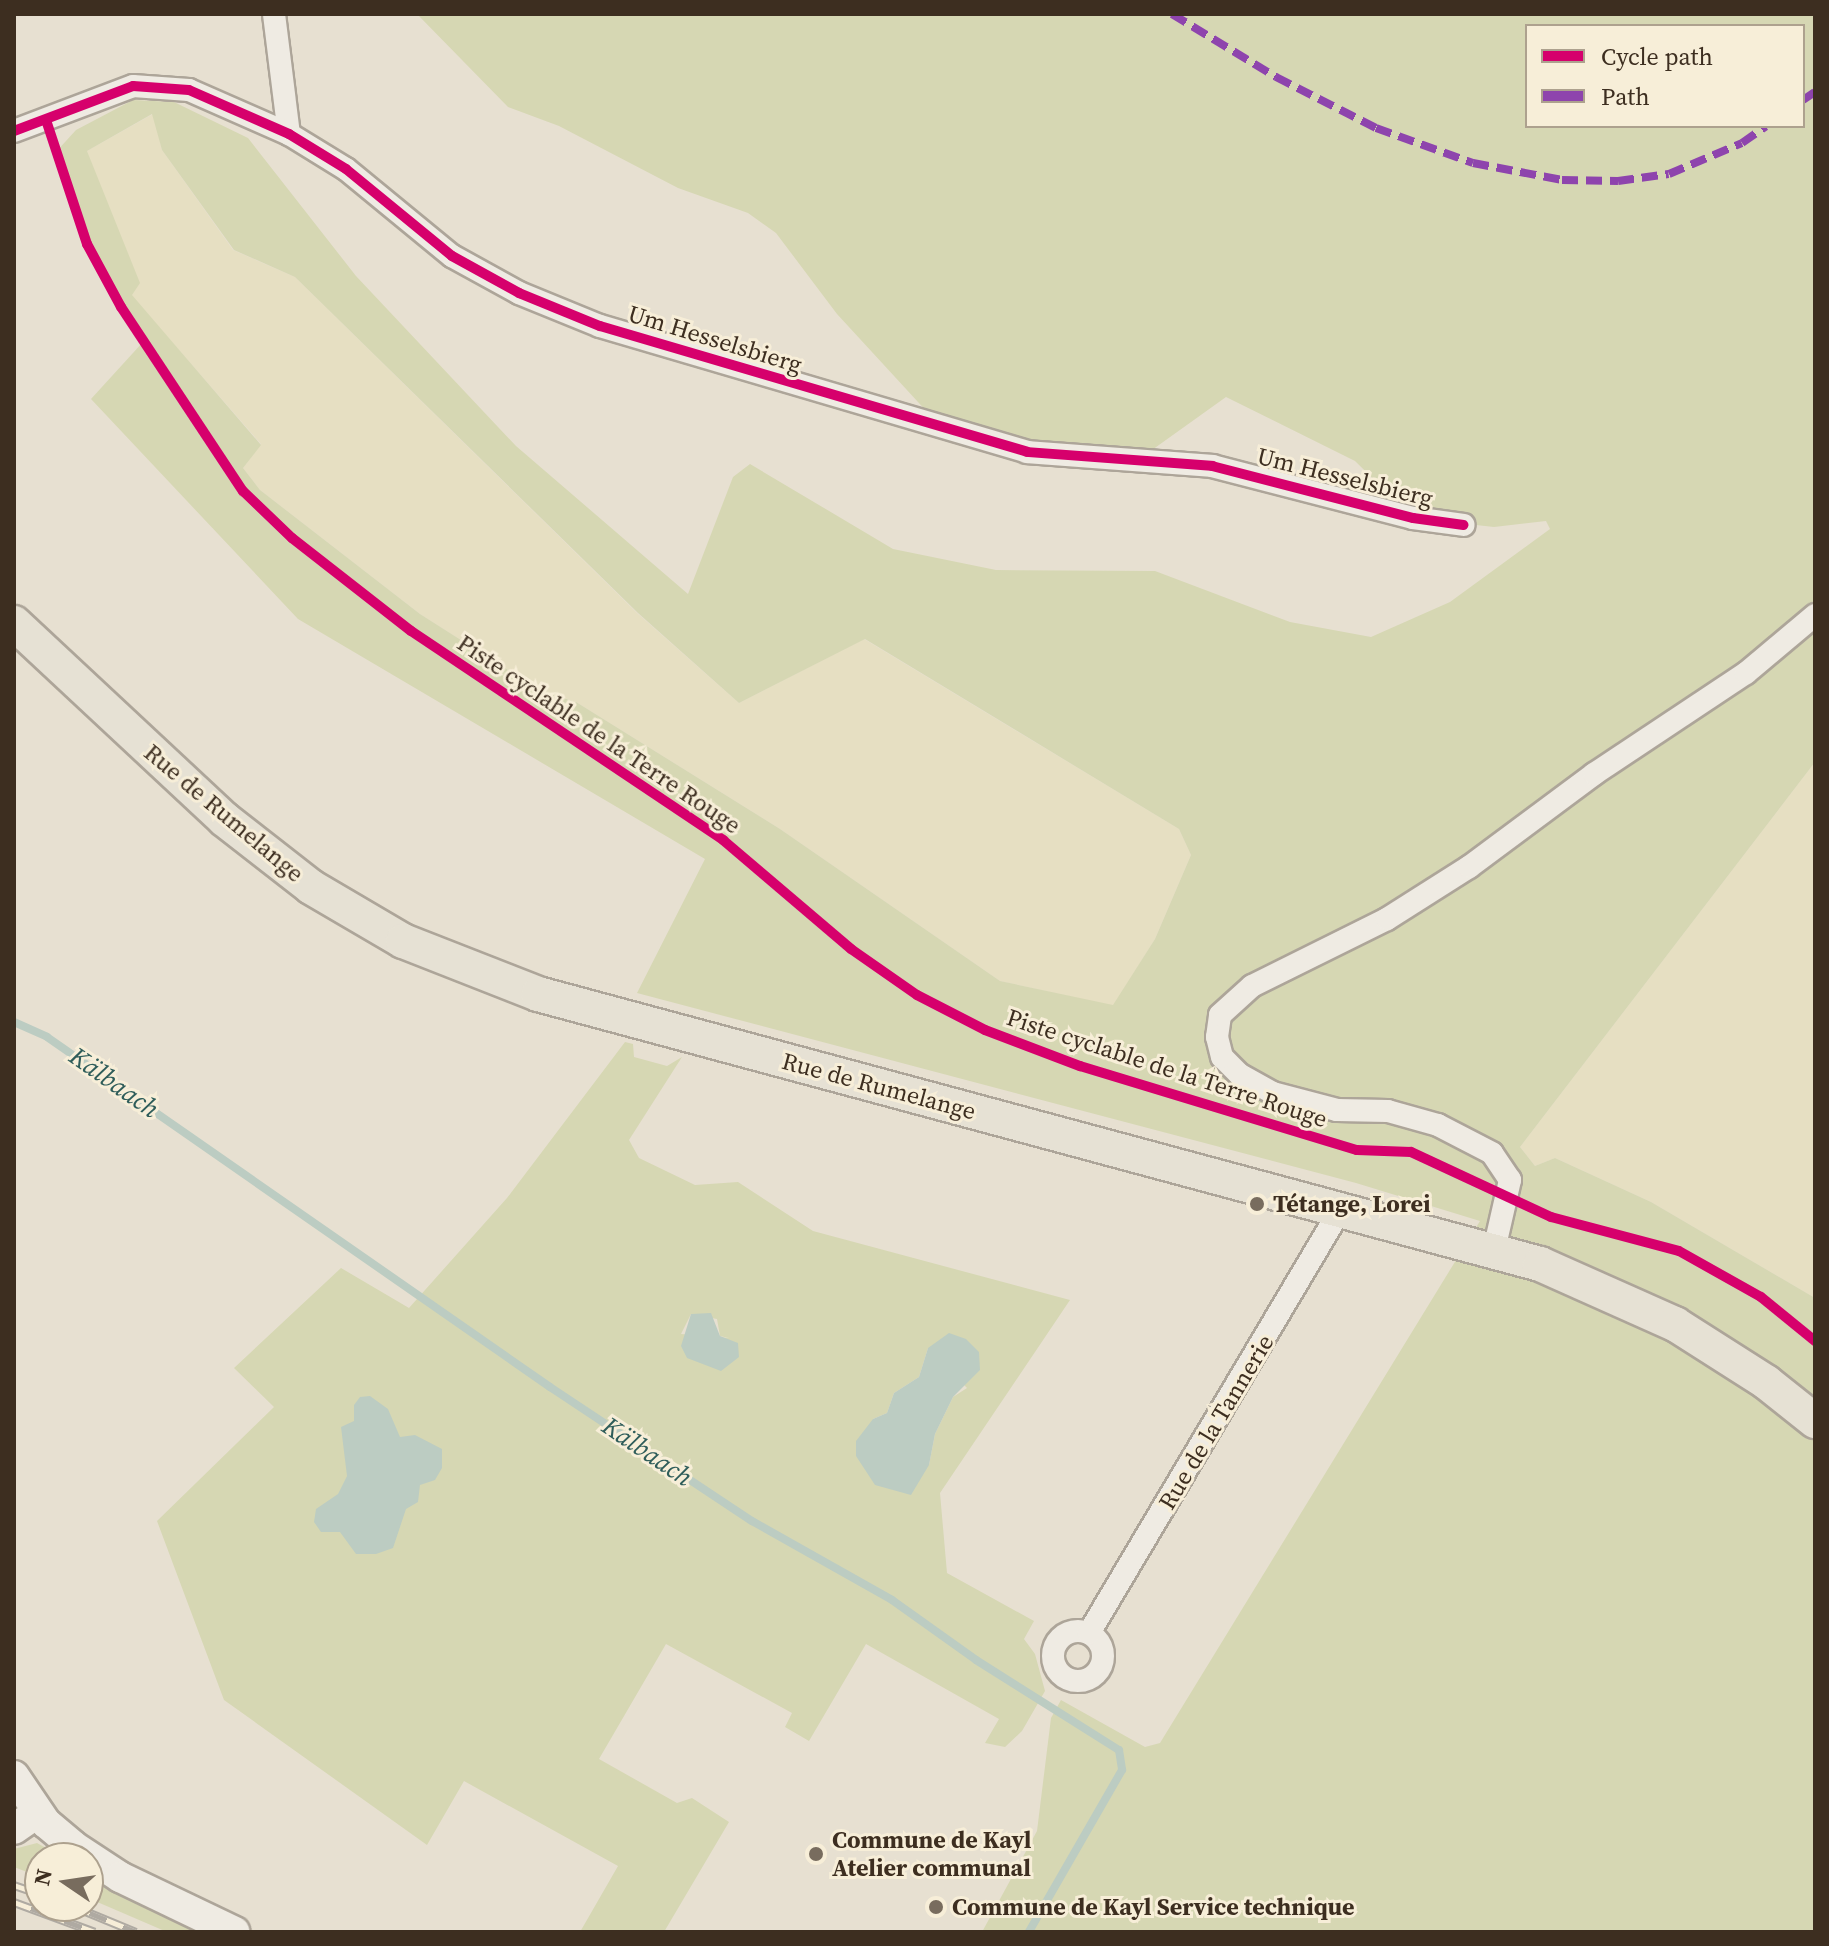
<!DOCTYPE html>
<meta charset="utf-8">
<style>
body{margin:0}
#map{position:relative;width:1829px;height:1946px;overflow:hidden;background:#e7e0d1;font-family:"Source Serif 4",serif}
div>[style]{position:absolute}
.farmland>*{inset:0;background:#e6dfc2}
.green>*{inset:0;background:#d6d7b3}
.water>*{inset:0;background:#bcccc2}
.stream>*{height:8px;margin:-4px;padding:0 4px;transform-origin:4px;border-radius:4px;background:#bcccc2}
.roads{filter:drop-shadow(2px 0 #ada599) drop-shadow(-2px 0 #ada599) drop-shadow(0 2px #ada599) drop-shadow(0 -2px #ada599)}
.street>*{height:22px;margin:-11px;padding:0 11px;transform-origin:11px;border-radius:11px;background:#efebe3}
.street>.ring{margin:-11px;padding:0;box-sizing:content-box;background:none;border:22px solid #efebe3;border-radius:50%}
.secondary>*{height:30px;margin:-15px;padding:0 15px;transform-origin:15px;border-radius:15px;background:#efebe3}
.primary>*{height:34px;margin:-17px;padding:0 17px;transform-origin:17px;border-radius:17px;background:#e6e1d4}
.rail>*{height:9px;margin-top:-4.5px;transform-origin:0;background:repeating-linear-gradient(90deg,#f7eed8 0 18px,#afaaa2 0 36px);box-sizing:border-box;border-block:2px solid #afaaa2}
.quiet>*{height:8px;margin-top:-4px;transform-origin:0;background:repeating-linear-gradient(90deg,#8e44ad 0 16px,transparent 0 24px)}
.cycleway>*{height:10px;margin:-5px;padding:0 5px;transform-origin:5px;border-radius:5px;background:#d6006c}
.dots>*{width:22px;height:22px;translate:-50% -50%;box-sizing:border-box;border:4px solid #f7eed8;border-radius:50%}
span{translate:-50% -50%;white-space:nowrap;text-align:center;line-height:1.15;-webkit-text-stroke:6px #f7eed8;paint-order:stroke}
.street-label{font-size:24px;color:#3d2e20}
.poi-label{font-size:24px;color:#3d2e20;font-weight:700}
.left{translate:0 -50%;text-align:left}
.water-label{font-size:26px;color:#2f5d5a;font-style:italic}
.frame{position:absolute;inset:0;border:16px solid #3d2e20;pointer-events:none}
.legend{position:absolute;left:1525px;top:24px;width:280px;height:104px;box-sizing:border-box;background:#f7eed8;border:2px solid #ada18e;margin:0;padding:10px 14px;list-style:none;font-size:24px;color:#3d2e20}
.legend li{display:flex;align-items:center;gap:16px;height:40px}
.legend b{width:40px;border:2px solid #ada18e}
.north{position:absolute;left:24px;top:1842px;width:80px;height:80px;box-sizing:border-box;background:#f7eed8;border:2px solid #ada18e;border-radius:50%;rotate:283deg;font-size:22px;font-weight:700;line-height:32px;text-align:center;color:#3d2e20}
.north::after{content:'';display:block;margin:auto;width:28px;height:36px;background:#786c5e;clip-path:polygon(50% 0,100% 100%,50% 72%,0 100%)}
</style>
<div id="map">
<div class="farmland">
<i style="clip-path:polygon(153px 114px,162px 150px,233px 250px,295px 277px,637px 613px,739px 703px,864px 639px,1179px 829px,1191px 855px,1155px 939px,1113px 1006px,1000px 981px,780px 829px,576px 702px,541px 691px,420px 614px,260px 490px,243px 468px,261px 444px,131px 295px,87px 151px)"></i>
<i style="clip-path:polygon(1815px 762px,1815px 1298px,1651px 1202px,1555px 1158px,1535px 1166px,1520px 1147px)"></i>
</div>
<div class="green">
<i style="clip-path:polygon(evenodd,417px 14px,1815px 14px,1815px 762px,1520px 1147px,1535px 1166px,1555px 1158px,1651px 1202px,1815px 1298px,1815px 1932px,982px 1932px,1037px 1831px,1051px 1718px,1061px 1700px,1145px 1747px,1160px 1743px,1480px 1221px,1356px 1183px,637px 993px,705px 859px,298px 619px,91px 399px,143px 342px,87px 244px,55px 153px,76px 130px,133px 100px,174px 102px,248px 138px,356px 276px,516px 446px,688px 594px,733px 477px,750px 464px,893px 549px,996px 570px,1155px 571px,1290px 622px,1371px 637px,1450px 602px,1550px 529px,1546px 521px,1494px 527px,1413px 518px,1355px 461px,1226px 397px,1138px 460px,941px 427px,837px 314px,776px 233px,748px 213px,678px 188px,559px 126px,508px 107px,417px 14px,1527px 26px,1803px 26px,1803px 126px,1527px 126px,1527px 26px,417px 14px,152px 114px,162px 150px,234px 250px,295px 277px,638px 613px,739px 703px,865px 639px,1179px 829px,1191px 855px,1155px 939px,1113px 1005px,1000px 981px,780px 829px,576px 702px,541px 691px,420px 614px,260px 490px,243px 468px,261px 445px,132px 295px,140px 283px,87px 151px,152px 114px)"></i>
<i style="clip-path:polygon(evenodd,625px 1042px,633px 1044px,634px 1057px,667px 1066px,682px 1057px,629px 1140px,639px 1158px,695px 1185px,738px 1182px,813px 1231px,1070px 1300px,940px 1493px,947px 1573px,1034px 1621px,1024px 1639px,1035px 1654px,1045px 1691px,1022px 1731px,1005px 1747px,985px 1743px,999px 1719px,866px 1644px,809px 1741px,785px 1727px,792px 1713px,666px 1644px,599px 1759px,677px 1803px,692px 1798px,729px 1822px,664px 1932px,580px 1932px,618px 1866px,464px 1781px,427px 1845px,224px 1700px,157px 1521px,274px 1407px,234px 1368px,341px 1268px,409px 1308px,507px 1198px,625px 1042px,691px 1314px,717px 1319px,720px 1336px,729px 1338px,681px 1334px,691px 1314px,625px 1042px,928px 1348px,967px 1388px,953px 1397px,935px 1434px,929px 1465px,873px 1419px,887px 1413px,894px 1393px,919px 1377px,928px 1348px)"></i>
<i style="clip-path:polygon(37px 1843px,64px 1858px,40px 1858px,40px 1877px,14px 1867px,14px 1849px)"></i>
<i style="clip-path:polygon(88px 1872px,204px 1932px,167px 1932px,88px 1898px)"></i>
</div>
<div class="water">
<i style="clip-path:polygon(711px 1313px,720px 1336px,738px 1343px,739px 1357px,721px 1371px,687px 1358px,681px 1346px,691px 1314px)"></i>
<i style="clip-path:polygon(949px 1333px,966px 1339px,979px 1352px,980px 1370px,953px 1397px,935px 1434px,929px 1465px,911px 1495px,875px 1485px,856px 1456px,856px 1441px,873px 1419px,887px 1413px,894px 1393px,919px 1377px,928px 1348px)"></i>
<i style="clip-path:polygon(370px 1396px,388px 1409px,400px 1437px,415px 1435px,442px 1449px,442px 1468px,435px 1480px,420px 1485px,418px 1502px,406px 1509px,393px 1548px,376px 1554px,356px 1554px,340px 1532px,321px 1532px,314px 1522px,316px 1509px,338px 1494px,347px 1476px,341px 1427px,354px 1421px,354px 1405px,360px 1397px)"></i>
</div>
<div class="stream">
<i style="left:14px;top:1022px;width:36px;rotate:24deg"></i>
<i style="left:47px;top:1037px;width:613px;rotate:34.83deg"></i>
<i style="left:550px;top:1387px;width:242px;rotate:33.6deg"></i>
<i style="left:752px;top:1521px;width:161px;rotate:29.4deg"></i>
<i style="left:892px;top:1600px;width:103px;rotate:35.5deg"></i>
<i style="left:976px;top:1660px;width:169px;rotate:32.2deg"></i>
<i style="left:1119px;top:1750px;width:20px;rotate:81deg"></i>
<i style="left:1122px;top:1770px;width:187px;rotate:119.9deg"></i>
</div>
<div class="roads">
<div class="street">
<i style="left:274px;top:14px;width:121px;rotate:82.9deg"></i>
<i style="left:14px;top:131px;width:127px;rotate:-20.7deg"></i>
<i style="left:133px;top:86px;width:56px;rotate:4.1deg"></i>
<i style="left:189px;top:90px;width:109px;rotate:23.7deg"></i>
<i style="left:289px;top:134px;width:67px;rotate:31.6deg"></i>
<i style="left:346px;top:169px;width:137px;rotate:39.4deg"></i>
<i style="left:452px;top:256px;width:77px;rotate:28.9deg"></i>
<i style="left:519px;top:293px;width:87px;rotate:22.2deg"></i>
<i style="left:600px;top:326px;width:445px;rotate:16.4deg"></i>
<i style="left:1027px;top:452px;width:186px;rotate:4.3deg"></i>
<i style="left:1212px;top:466px;width:208px;rotate:14.5deg"></i>
<i style="left:1413px;top:518px;width:51px;rotate:7.8deg"></i>
<i style="left:1494px;top:1250px;width:72px;rotate:-77.1deg"></i>
<i style="left:1510px;top:1180px;width:32px;rotate:-124deg"></i>
<i style="left:1492px;top:1153px;width:61px;rotate:-152.6deg"></i>
<i style="left:1438px;top:1125px;width:52px;rotate:-164.4deg"></i>
<i style="left:1388px;top:1111px;width:51px;rotate:-178.9deg"></i>
<i style="left:1337px;top:1110px;width:66px;rotate:-165.1deg"></i>
<i style="left:1273px;top:1093px;width:38px;rotate:-151deg"></i>
<i style="left:1240px;top:1075px;width:25px;rotate:-135deg"></i>
<i style="left:1222px;top:1057px;width:21px;rotate:-104deg"></i>
<i style="left:1217px;top:1037px;width:22px;rotate:-82deg"></i>
<i style="left:1220px;top:1015px;width:43px;rotate:-42.2deg"></i>
<i style="left:1252px;top:986px;width:151px;rotate:-26.4deg"></i>
<i style="left:1387px;top:919px;width:97px;rotate:-32.4deg"></i>
<i style="left:1469px;top:867px;width:156px;rotate:-36.6deg"></i>
<i style="left:1594px;top:774px;width:182px;rotate:-33.6deg"></i>
<i style="left:1746px;top:673px;width:90px;rotate:-40deg"></i>
<i class="ring" style="left:1053px;top:1631px;width:28px;height:28px"></i>
<i style="left:1089px;top:1633px;width:493px;rotate:-59.3deg"></i>
</div>
<div class="secondary">
<i style="left:14px;top:1776px;width:57px;rotate:55.8deg"></i>
<i style="left:46px;top:1823px;width:35px;rotate:40deg"></i>
<i style="left:73px;top:1846px;width:56px;rotate:33.4deg"></i>
<i style="left:120px;top:1877px;width:127px;rotate:25.6deg"></i>
<i style="left:14px;top:1829px;width:29px;rotate:-35deg"></i>
</div>
<div class="primary">
<i style="left:14px;top:623px;width:287px;rotate:43deg"></i>
<i style="left:224px;top:819px;width:110px;rotate:38deg"></i>
<i style="left:311px;top:887px;width:107px;rotate:30.4deg"></i>
<i style="left:403px;top:941px;width:145px;rotate:21.4deg"></i>
<i style="left:538px;top:994px;width:1038px;rotate:15.08deg"></i>
<i style="left:1540px;top:1264px;width:148px;rotate:24deg"></i>
<i style="left:1675px;top:1324px;width:108px;rotate:32.5deg"></i>
<i style="left:1766px;top:1382px;width:63px;rotate:38.5deg"></i>
</div>
</div>
<div class="rail">
<i style="left:14px;top:1885px;width:28px;rotate:19deg"></i>
<i style="left:14px;top:1902px;width:86px;rotate:20.3deg"></i>
<i style="left:73px;top:1906px;width:68px;rotate:22.4deg"></i>
</div>
<div class="quiet">
<i style="left:1172px;top:14px;width:122px;rotate:31.2deg"></i>
<i style="left:1276px;top:77px;width:112px;rotate:27deg"></i>
<i style="left:1376px;top:128px;width:103px;rotate:19.8deg"></i>
<i style="left:1473px;top:163px;width:91px;rotate:10.8deg"></i>
<i style="left:1562px;top:180px;width:56px;rotate:1deg"></i>
<i style="left:1618px;top:181px;width:51px;rotate:-7.8deg"></i>
<i style="left:1669px;top:174px;width:79px;rotate:-23deg"></i>
<i style="left:1742px;top:143px;width:29px;rotate:-35deg"></i>
<i style="left:1803px;top:100px;width:14px;rotate:-34deg"></i>
</div>
<div class="cycleway">
<i style="left:46px;top:120px;width:131px;rotate:71.7deg"></i>
<i style="left:87px;top:244px;width:72px;rotate:61.6deg"></i>
<i style="left:121px;top:307px;width:221px;rotate:56.5deg"></i>
<i style="left:243px;top:491px;width:68px;rotate:43.8deg"></i>
<i style="left:292px;top:538px;width:151px;rotate:38deg"></i>
<i style="left:411px;top:631px;width:376px;rotate:33.8deg"></i>
<i style="left:723px;top:840px;width:168px;rotate:40.4deg"></i>
<i style="left:851px;top:949px;width:80px;rotate:34.9deg"></i>
<i style="left:917px;top:995px;width:76px;rotate:27.2deg"></i>
<i style="left:985px;top:1030px;width:102px;rotate:20.8deg"></i>
<i style="left:1080px;top:1066px;width:289px;rotate:16.9deg"></i>
<i style="left:1357px;top:1150px;width:54px;rotate:2.1deg"></i>
<i style="left:1411px;top:1152px;width:154px;rotate:24.9deg"></i>
<i style="left:1551px;top:1217px;width:132px;rotate:14.9deg"></i>
<i style="left:1679px;top:1251px;width:94px;rotate:29.3deg"></i>
<i style="left:1761px;top:1297px;width:70px;rotate:39.2deg"></i>
<i style="left:14px;top:131px;width:127px;rotate:-20.7deg"></i>
<i style="left:133px;top:86px;width:56px;rotate:4.1deg"></i>
<i style="left:189px;top:90px;width:109px;rotate:23.7deg"></i>
<i style="left:289px;top:134px;width:67px;rotate:31.6deg"></i>
<i style="left:346px;top:169px;width:137px;rotate:39.4deg"></i>
<i style="left:452px;top:256px;width:77px;rotate:28.9deg"></i>
<i style="left:519px;top:293px;width:87px;rotate:22.2deg"></i>
<i style="left:600px;top:326px;width:445px;rotate:16.4deg"></i>
<i style="left:1027px;top:452px;width:186px;rotate:4.3deg"></i>
<i style="left:1212px;top:466px;width:208px;rotate:14.5deg"></i>
<i style="left:1413px;top:518px;width:51px;rotate:7.8deg"></i>
</div>
<div class="dots">
<i style="left:1257px;top:1204px;background:#786c5e"></i>
<i style="left:816px;top:1854px;background:#786c5e"></i>
<i style="left:936px;top:1907px;background:#786c5e"></i>
</div>
<div class="street-label">
<span style="left:715px;top:339px;rotate:17deg">Um Hesselsbierg</span>
<span style="left:1345px;top:477px;rotate:14deg">Um Hesselsbierg</span>
<span style="left:599px;top:734px;rotate:34deg">Piste cyclable de la Terre Rouge</span>
<span style="left:224px;top:813px;rotate:40deg">Rue de Rumelange</span>
<span style="left:1167px;top:1068px;rotate:18deg">Piste cyclable de la Terre Rouge</span>
<span style="left:879px;top:1086px;rotate:15deg">Rue de Rumelange</span>
<span style="left:1216px;top:1422px;rotate:-59deg">Rue de la Tannerie</span>
</div>
<div class="poi-label">
<span class="left" style="left:1273px;top:1204px">Tétange, Lorei</span>
<span class="left" style="left:832px;top:1854px">Commune de Kayl<br>Atelier communal</span>
<span class="left" style="left:952px;top:1907px">Commune de Kayl Service technique</span>
</div>
<div class="water-label">
<span style="left:114px;top:1083px;rotate:35deg">Kälbaach</span>
<span style="left:647px;top:1452px;rotate:34deg">Kälbaach</span>
</div>
<div class="frame"></div>
<ul class="legend">
<li><b style="height:10px;background:#d6006c"></b>Cycle path</li>
<li><b style="height:10px;background:#8e44ad"></b>Path</li>
</ul>
<div class="north">N</div>
</div>
